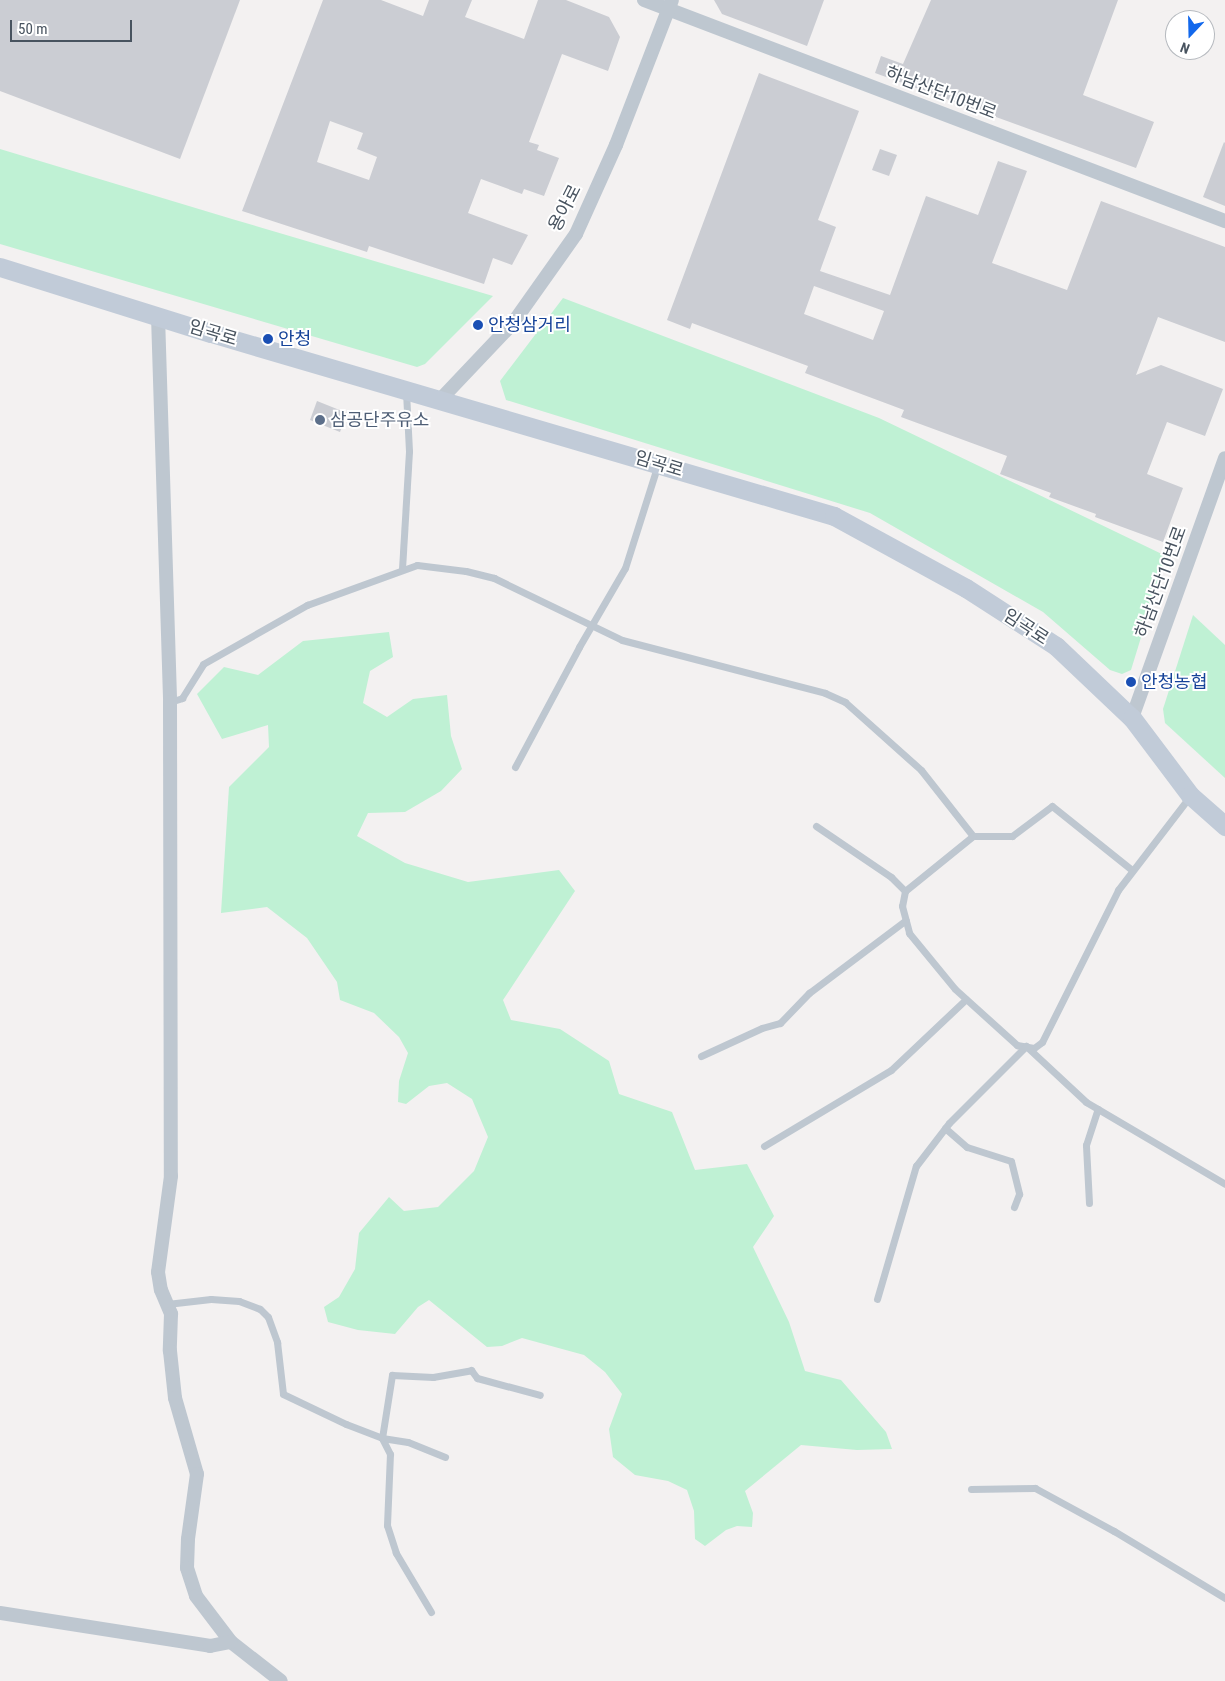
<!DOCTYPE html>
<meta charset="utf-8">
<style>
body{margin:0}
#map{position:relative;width:1225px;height:1681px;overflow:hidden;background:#f3f1f1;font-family:"Roboto Condensed","Noto Sans KR",sans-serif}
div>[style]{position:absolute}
.green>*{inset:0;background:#bff1d4}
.building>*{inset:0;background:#cbcdd3}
.lane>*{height:7px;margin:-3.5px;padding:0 3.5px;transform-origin:3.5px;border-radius:3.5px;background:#bec7d0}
.street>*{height:14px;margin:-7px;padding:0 7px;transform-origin:7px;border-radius:7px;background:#bec7d0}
.secondary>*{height:19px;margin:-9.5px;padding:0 9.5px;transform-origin:9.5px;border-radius:9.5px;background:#c1cbd8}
.dots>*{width:14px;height:14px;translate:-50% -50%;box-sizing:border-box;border:2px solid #fff;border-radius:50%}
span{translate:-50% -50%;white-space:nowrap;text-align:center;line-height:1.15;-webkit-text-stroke:4px #fff;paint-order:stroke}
.street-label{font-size:18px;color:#48535f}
.transit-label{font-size:18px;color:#164399}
.left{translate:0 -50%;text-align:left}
.service-label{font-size:18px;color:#4e5e75}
.north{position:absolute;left:1165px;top:10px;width:50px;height:50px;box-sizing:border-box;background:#fff;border:1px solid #b6babf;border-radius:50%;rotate:201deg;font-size:14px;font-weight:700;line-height:20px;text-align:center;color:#48535f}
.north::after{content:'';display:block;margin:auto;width:18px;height:22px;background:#1268ec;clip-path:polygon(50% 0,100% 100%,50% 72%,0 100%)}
.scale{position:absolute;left:10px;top:20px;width:122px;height:22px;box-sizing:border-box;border:2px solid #48535f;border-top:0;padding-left:6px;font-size:15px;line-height:18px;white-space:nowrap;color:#48535f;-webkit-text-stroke:4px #fff;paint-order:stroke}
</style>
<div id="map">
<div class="green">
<i style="clip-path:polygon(0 149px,232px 219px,493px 296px,425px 364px,417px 367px,0 244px)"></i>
<i style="clip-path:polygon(563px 298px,879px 418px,1166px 556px,1131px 670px,1122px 674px,1110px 670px,1043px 612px,870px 513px,506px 400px,500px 381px)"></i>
<i style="clip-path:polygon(1193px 615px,1225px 645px,1225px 778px,1165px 723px,1163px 709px)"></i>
<i style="clip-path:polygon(389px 632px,393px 657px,370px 671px,363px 703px,387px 717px,413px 699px,447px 695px,451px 736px,462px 769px,441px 791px,405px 812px,368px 813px,357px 836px,405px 863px,468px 882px,559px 870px,575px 891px,503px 1000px,511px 1020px,560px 1029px,609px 1061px,619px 1094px,672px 1112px,695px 1170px,747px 1164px,774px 1216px,753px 1247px,789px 1322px,805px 1371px,841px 1380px,886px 1432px,892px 1449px,857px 1450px,801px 1445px,745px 1491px,753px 1513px,752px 1527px,737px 1526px,726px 1530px,705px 1546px,695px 1539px,694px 1511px,687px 1490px,668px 1481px,635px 1475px,613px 1457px,609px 1429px,622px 1394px,605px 1372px,584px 1355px,522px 1338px,502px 1346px,487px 1347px,429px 1300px,418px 1307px,395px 1334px,358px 1330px,328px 1322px,324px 1307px,339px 1297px,355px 1269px,359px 1233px,389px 1197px,404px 1211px,438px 1207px,474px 1171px,488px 1137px,472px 1099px,447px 1083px,429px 1086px,406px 1104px,398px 1102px,399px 1081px,408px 1053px,399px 1037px,374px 1013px,340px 1000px,337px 982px,307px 938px,267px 907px,221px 913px,229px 787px,269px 747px,268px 725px,222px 739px,197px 694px,224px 667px,258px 675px,303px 641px)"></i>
</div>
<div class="building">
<i style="clip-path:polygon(0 0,240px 0,180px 159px,0 91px)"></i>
<i style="clip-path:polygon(evenodd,323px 0,381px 0,423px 16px,429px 0,472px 0,465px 17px,524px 39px,538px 0,566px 0,609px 17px,620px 37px,608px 71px,562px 54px,529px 142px,539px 145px,537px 150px,559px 158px,544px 196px,524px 189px,522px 194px,481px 179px,468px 213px,528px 235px,512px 265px,493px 258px,484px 284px,369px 246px,367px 252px,242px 211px,323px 0,330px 121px,363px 133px,357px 149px,377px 157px,369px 180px,317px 162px,330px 121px)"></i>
<i style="clip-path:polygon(714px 0,824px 0,807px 46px,722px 14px)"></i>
<i style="clip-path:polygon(931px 0,1118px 0,1083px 95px,1154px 122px,1136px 168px,875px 73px,881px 56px,903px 64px)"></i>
<i style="clip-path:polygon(evenodd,759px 73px,859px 111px,818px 220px,836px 227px,820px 271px,890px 295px,926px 196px,978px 215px,998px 161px,1027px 171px,992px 263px,1067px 290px,1101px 201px,1225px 247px,1225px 342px,1158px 317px,1136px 375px,1161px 365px,1223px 389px,1205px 436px,1167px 422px,1147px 474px,1183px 488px,1163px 542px,1095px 517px,1096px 514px,1049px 497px,1051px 493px,1000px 474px,1007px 456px,901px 417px,904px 410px,805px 373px,808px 366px,692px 323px,690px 329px,667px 320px,759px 73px,814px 286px,884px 311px,873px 340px,804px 314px,814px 286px)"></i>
<i style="clip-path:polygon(1224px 142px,1225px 143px,1225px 206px,1203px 197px)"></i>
<i style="clip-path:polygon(880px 149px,897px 155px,889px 176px,872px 170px)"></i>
<i style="clip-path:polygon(317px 401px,347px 413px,340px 432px,310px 420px)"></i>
</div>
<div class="lane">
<i style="left:402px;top:569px;width:118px;rotate:-86.6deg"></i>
<i style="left:409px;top:451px;width:60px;rotate:-92.9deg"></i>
<i style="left:170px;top:702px;width:13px;rotate:-18deg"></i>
<i style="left:182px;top:698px;width:40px;rotate:-58deg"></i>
<i style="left:203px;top:664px;width:120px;rotate:-29.6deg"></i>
<i style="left:307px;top:605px;width:117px;rotate:-20deg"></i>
<i style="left:417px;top:565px;width:49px;rotate:7deg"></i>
<i style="left:466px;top:571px;width:29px;rotate:14deg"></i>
<i style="left:494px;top:578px;width:142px;rotate:25.8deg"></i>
<i style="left:622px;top:640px;width:210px;rotate:14.6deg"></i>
<i style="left:825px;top:693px;width:22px;rotate:24deg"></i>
<i style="left:845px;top:702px;width:102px;rotate:41.8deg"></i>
<i style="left:921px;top:770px;width:84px;rotate:51.8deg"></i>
<i style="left:973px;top:836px;width:39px"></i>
<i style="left:1012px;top:836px;width:50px;rotate:-36.9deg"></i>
<i style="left:1052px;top:806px;width:102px;rotate:38.7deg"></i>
<i style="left:515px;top:767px;width:136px;rotate:-61.9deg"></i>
<i style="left:579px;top:647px;width:91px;rotate:-59.8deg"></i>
<i style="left:625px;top:568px;width:109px;rotate:-72.4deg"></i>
<i style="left:816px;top:826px;width:91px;rotate:34.2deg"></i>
<i style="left:891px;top:877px;width:20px;rotate:45deg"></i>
<i style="left:905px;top:891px;width:15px;rotate:101deg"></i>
<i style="left:902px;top:906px;width:28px;rotate:75deg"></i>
<i style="left:909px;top:933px;width:72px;rotate:50.6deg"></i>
<i style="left:955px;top:989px;width:84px;rotate:42.1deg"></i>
<i style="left:1017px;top:1045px;width:17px;rotate:10deg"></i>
<i style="left:1034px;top:1048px;width:10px;rotate:-37deg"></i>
<i style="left:1042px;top:1042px;width:170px;rotate:-63.4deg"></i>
<i style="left:1118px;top:890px;width:118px;rotate:-52.5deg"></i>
<i style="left:905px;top:891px;width:87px;rotate:-39deg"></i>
<i style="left:701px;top:1056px;width:67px;rotate:-24.7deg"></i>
<i style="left:762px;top:1028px;width:19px;rotate:-16deg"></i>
<i style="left:780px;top:1023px;width:42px;rotate:-46deg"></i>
<i style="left:809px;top:993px;width:121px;rotate:-37deg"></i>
<i style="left:945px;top:1128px;width:29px;rotate:41deg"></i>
<i style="left:967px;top:1147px;width:46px;rotate:17.7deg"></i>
<i style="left:1011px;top:1161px;width:34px;rotate:76deg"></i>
<i style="left:1019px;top:1194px;width:14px;rotate:111deg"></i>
<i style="left:764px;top:1146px;width:148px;rotate:-30.9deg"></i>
<i style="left:891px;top:1070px;width:103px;rotate:-43.4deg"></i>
<i style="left:1089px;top:1203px;width:58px;rotate:-93deg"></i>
<i style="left:1086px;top:1145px;width:38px;rotate:-72deg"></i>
<i style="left:877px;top:1299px;width:139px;rotate:-73.7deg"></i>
<i style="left:916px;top:1166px;width:54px;rotate:-52.5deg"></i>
<i style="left:949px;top:1123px;width:109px;rotate:-45deg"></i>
<i style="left:1026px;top:1046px;width:82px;rotate:43deg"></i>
<i style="left:1086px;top:1102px;width:161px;rotate:30.5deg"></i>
<i style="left:167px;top:1304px;width:44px;rotate:-6.5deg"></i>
<i style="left:211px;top:1299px;width:28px;rotate:4deg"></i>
<i style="left:239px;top:1301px;width:22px;rotate:21deg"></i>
<i style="left:260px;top:1309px;width:11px;rotate:45deg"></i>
<i style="left:268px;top:1317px;width:27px;rotate:70deg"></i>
<i style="left:277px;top:1342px;width:52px;rotate:83.4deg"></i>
<i style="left:283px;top:1394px;width:70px;rotate:25.5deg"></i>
<i style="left:346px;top:1424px;width:39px;rotate:21deg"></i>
<i style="left:382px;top:1438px;width:26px;rotate:9deg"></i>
<i style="left:408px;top:1442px;width:40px;rotate:22deg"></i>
<i style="left:971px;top:1489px;width:64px;rotate:-0.9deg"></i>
<i style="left:1035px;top:1488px;width:90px;rotate:28.6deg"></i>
<i style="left:1114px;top:1531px;width:130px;rotate:31.1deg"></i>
<i style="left:431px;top:1612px;width:69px;rotate:-120.7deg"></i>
<i style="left:396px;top:1553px;width:29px;rotate:-108deg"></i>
<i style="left:387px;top:1525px;width:71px;rotate:-87.6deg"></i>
<i style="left:390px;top:1454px;width:18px;rotate:-117deg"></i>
<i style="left:382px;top:1438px;width:64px;rotate:-81deg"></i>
<i style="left:392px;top:1375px;width:41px;rotate:2.8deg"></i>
<i style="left:433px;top:1377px;width:39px;rotate:-10deg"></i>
<i style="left:471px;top:1370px;width:10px;rotate:53deg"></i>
<i style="left:477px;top:1378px;width:65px;rotate:15.1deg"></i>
</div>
<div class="street">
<i style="left:644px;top:0;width:622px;rotate:20.83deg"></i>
<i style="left:158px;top:316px;width:386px;rotate:88.2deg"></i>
<i style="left:170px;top:702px;width:474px;rotate:89.9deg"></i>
<i style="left:171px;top:1176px;width:97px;rotate:97.7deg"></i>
<i style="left:158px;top:1272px;width:18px;rotate:81deg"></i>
<i style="left:161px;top:1290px;width:26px;rotate:67deg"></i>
<i style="left:171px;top:1314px;width:37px;rotate:92deg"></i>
<i style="left:170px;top:1351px;width:47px;rotate:83.9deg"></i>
<i style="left:175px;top:1398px;width:79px;rotate:73.9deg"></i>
<i style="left:197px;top:1474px;width:66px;rotate:97.9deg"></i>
<i style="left:188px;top:1539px;width:29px;rotate:92deg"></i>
<i style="left:187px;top:1568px;width:29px;rotate:72deg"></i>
<i style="left:196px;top:1596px;width:58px;rotate:52.7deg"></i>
<i style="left:231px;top:1642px;width:63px;rotate:38deg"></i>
<i style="left:439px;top:401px;width:108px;rotate:-46.5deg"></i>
<i style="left:513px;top:323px;width:109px;rotate:-54.7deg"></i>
<i style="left:576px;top:234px;width:98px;rotate:-65.8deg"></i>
<i style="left:616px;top:145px;width:155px;rotate:-68.9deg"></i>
<i style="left:1132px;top:718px;width:276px;rotate:-70.3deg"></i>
<i style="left:0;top:1613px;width:213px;rotate:8.9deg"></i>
<i style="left:210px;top:1646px;width:21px;rotate:-11deg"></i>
</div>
<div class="secondary">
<i style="left:0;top:267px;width:221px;rotate:17.4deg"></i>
<i style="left:211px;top:333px;width:649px;rotate:16.37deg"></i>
<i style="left:834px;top:516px;width:150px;rotate:28.6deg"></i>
<i style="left:966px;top:588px;width:107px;rotate:32.8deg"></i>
<i style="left:1056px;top:646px;width:105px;rotate:43.5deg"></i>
<i style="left:1132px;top:718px;width:96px;rotate:53deg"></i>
<i style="left:1190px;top:795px;width:47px;rotate:41.5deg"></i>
</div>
<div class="dots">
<i style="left:478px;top:325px;background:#1a4fb4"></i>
<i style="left:268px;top:339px;background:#1a4fb4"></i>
<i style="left:320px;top:420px;background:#5c6f8a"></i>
<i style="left:1131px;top:682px;background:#1a4fb4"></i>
</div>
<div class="street-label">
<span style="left:941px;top:93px;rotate:21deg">하남산단10번로</span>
<span style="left:565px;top:208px;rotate:-63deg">용아로</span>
<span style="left:213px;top:333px;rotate:17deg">임곡로</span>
<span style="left:659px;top:464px;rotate:17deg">임곡로</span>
<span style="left:1161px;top:582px;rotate:-70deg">하남산단10번로</span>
<span style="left:1026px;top:627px;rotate:33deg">임곡로</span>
</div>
<div class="transit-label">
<span class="left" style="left:488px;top:325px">안청삼거리</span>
<span class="left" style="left:278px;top:339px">안청</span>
<span class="left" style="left:1141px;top:682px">안청농협</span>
</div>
<div class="service-label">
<span class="left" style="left:330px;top:420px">삼공단주유소</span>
</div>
<div class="north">N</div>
<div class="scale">50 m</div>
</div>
